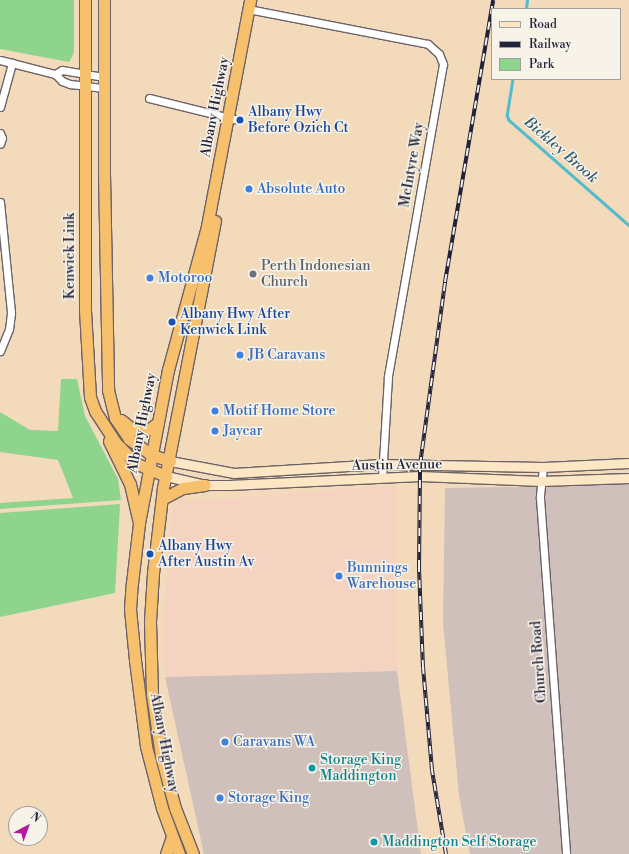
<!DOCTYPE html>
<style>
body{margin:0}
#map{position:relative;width:629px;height:854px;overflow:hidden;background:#f2dabb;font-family:"Libre Bodoni",serif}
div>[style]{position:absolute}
.built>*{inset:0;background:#f4d3c0}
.industrial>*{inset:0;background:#d0c0bc}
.green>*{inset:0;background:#8ed48d}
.stream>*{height:2.5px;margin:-1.25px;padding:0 1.25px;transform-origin:1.25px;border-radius:1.25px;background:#50bccc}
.roads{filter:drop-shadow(1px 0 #6b6268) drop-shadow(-1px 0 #6b6268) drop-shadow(0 1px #6b6268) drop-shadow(0 -1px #6b6268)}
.minor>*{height:7px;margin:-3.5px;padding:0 3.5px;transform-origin:3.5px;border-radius:3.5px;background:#fff}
.secondary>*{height:9px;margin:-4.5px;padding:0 4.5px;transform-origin:4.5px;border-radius:4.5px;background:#fce6c4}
.trunk>*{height:11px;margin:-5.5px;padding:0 5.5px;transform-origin:5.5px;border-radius:5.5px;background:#f7c06c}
.rail>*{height:4px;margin-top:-2px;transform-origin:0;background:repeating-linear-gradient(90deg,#f7f3e8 0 8px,#22223b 0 16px);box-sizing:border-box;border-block:1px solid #22223b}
.dots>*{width:11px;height:11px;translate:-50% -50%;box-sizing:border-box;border:2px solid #f7f3e8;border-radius:50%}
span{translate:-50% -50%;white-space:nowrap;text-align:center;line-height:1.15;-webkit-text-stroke:3px #f7f3e8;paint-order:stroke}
.street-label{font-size:14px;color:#22223b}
.transit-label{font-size:14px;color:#164399}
.left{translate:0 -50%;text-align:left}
.shop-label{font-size:14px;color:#366cbe}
.worship-label{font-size:14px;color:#5b616d}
.culture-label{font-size:14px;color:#0d838f}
.water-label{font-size:15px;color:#32586e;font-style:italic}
.legend{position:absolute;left:491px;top:8px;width:130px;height:72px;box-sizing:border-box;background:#f7f3e8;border:1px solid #a29fa3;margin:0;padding:5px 7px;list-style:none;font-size:12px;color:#22223b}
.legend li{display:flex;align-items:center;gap:8px;height:20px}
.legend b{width:20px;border:1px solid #a29fa3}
.north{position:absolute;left:8px;top:806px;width:40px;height:40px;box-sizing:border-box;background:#f7f3e8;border:1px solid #a29fa3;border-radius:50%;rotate:41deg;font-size:11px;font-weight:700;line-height:16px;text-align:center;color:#22223b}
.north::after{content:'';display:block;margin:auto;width:14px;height:18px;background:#b5179e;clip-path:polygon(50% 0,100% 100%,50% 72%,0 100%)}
</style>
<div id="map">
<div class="built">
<i style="clip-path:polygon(395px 485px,397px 671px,165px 677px,163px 631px,172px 505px,180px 499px,201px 501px)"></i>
</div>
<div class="industrial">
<i style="clip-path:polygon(629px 482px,629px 854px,470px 854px,459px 796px,443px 622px,445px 488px,576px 486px)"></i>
<i style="clip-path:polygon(397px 671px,421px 854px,204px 854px,165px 677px)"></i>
</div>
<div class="green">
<i style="clip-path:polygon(0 0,74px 0,74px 53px,69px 62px,0 49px)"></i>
<i style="clip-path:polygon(61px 379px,77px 379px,85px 416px,118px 479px,121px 500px,0 509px,0 503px,73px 498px,58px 460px,0 452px,0 412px,30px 430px,58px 431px)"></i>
<i style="clip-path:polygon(120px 504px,115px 593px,0 617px,0 513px)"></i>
</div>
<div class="stream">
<i style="left:526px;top:9px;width:9px;rotate:-84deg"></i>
<i style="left:513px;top:79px;width:36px;rotate:99deg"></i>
<i style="left:507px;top:115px;width:5px;rotate:68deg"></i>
<i style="left:509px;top:120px;width:159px;rotate:41.2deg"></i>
</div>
<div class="roads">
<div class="minor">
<i style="left:248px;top:9px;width:183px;rotate:11deg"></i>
<i style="left:428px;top:44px;width:15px;rotate:42deg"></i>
<i style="left:439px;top:54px;width:11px;rotate:68deg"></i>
<i style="left:443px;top:64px;width:318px;rotate:100deg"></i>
<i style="left:388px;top:377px;width:100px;rotate:93.4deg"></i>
<i style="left:0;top:60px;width:57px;rotate:14.3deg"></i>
<i style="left:55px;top:74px;width:10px;rotate:45deg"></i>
<i style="left:62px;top:81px;width:9px;rotate:21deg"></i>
<i style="left:70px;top:84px;width:34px;rotate:7deg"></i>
<i style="left:55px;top:74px;width:8px;rotate:-30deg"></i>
<i style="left:62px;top:70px;width:43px;rotate:9.5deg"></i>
<i style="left:149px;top:98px;width:88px;rotate:13.9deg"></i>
<i style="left:0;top:107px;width:46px;rotate:-74.7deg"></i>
<i style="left:0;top:133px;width:5px;rotate:68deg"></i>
<i style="left:2px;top:138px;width:6px;rotate:108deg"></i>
<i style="left:0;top:202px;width:112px;rotate:84.3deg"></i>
<i style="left:11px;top:313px;width:16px;rotate:97deg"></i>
<i style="left:9px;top:329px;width:24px;rotate:112deg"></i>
<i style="left:543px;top:467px;width:31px;rotate:96deg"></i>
<i style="left:540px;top:498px;width:357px;rotate:85.8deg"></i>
</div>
<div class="secondary">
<i style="left:170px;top:461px;width:65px;rotate:10.6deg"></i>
<i style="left:234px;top:473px;width:147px;rotate:-3.5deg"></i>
<i style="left:381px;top:464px;width:162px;rotate:1.1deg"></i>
<i style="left:543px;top:467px;width:86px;rotate:-2.7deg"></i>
<i style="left:166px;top:476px;width:40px;rotate:13deg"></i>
<i style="left:205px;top:485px;width:24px"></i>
<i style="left:229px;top:485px;width:191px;rotate:-2.7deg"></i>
<i style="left:420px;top:476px;width:121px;rotate:2.4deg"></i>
<i style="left:541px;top:481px;width:88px;rotate:-2deg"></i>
</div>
<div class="trunk">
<i style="left:85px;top:0;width:310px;rotate:90deg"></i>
<i style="left:85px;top:310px;width:87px;rotate:86.7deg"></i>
<i style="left:90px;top:397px;width:15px;rotate:70deg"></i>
<i style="left:95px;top:411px;width:38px;rotate:57deg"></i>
<i style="left:116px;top:443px;width:28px;rotate:46deg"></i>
<i style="left:135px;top:463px;width:34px;rotate:23deg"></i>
<i style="left:104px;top:0;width:174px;rotate:90deg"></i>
<i style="left:104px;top:174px;width:216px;rotate:88.9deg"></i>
<i style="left:108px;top:390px;width:29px;rotate:76deg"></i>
<i style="left:115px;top:418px;width:25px;rotate:56deg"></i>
<i style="left:129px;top:439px;width:28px;rotate:35deg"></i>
<i style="left:152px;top:455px;width:19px;rotate:18deg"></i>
<i style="left:121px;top:420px;width:14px;rotate:39deg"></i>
<i style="left:132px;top:429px;width:7px;rotate:16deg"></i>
<i style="left:139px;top:431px;width:10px;rotate:-11deg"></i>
<i style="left:149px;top:429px;width:11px;rotate:-34deg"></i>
<i style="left:109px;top:441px;width:48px;rotate:64deg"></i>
<i style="left:130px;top:484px;width:37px;rotate:77deg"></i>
<i style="left:162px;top:499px;width:24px;rotate:-28deg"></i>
<i style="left:183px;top:488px;width:22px;rotate:-8deg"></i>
<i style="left:166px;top:854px;width:18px;rotate:-71deg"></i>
<i style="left:179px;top:854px;width:49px;rotate:-110.3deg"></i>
<i style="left:162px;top:808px;width:64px;rotate:-104.5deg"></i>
<i style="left:146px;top:746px;width:87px;rotate:-97.3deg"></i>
<i style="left:135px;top:660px;width:51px;rotate:-95.6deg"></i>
<i style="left:130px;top:609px;width:26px;rotate:-86deg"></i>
<i style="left:132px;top:583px;width:60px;rotate:-83.3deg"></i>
<i style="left:139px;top:523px;width:156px;rotate:-79.3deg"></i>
<i style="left:168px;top:370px;width:149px;rotate:-74.8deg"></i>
<i style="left:207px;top:226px;width:230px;rotate:-79.2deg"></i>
<i style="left:193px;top:854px;width:49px;rotate:-111.4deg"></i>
<i style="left:175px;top:808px;width:54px;rotate:-105.1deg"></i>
<i style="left:161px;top:756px;width:63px;rotate:-98.3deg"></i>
<i style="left:152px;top:694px;width:73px;rotate:-91.6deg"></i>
<i style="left:150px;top:621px;width:48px;rotate:-86.4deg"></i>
<i style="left:153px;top:573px;width:86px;rotate:-83.3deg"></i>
<i style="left:163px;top:488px;width:272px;rotate:-79deg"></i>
</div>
</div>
<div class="rail">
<i style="left:446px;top:854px;width:85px;rotate:-99.5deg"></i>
<i style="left:432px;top:770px;width:102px;rotate:-95deg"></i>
<i style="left:423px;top:668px;width:100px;rotate:-92.3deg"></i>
<i style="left:419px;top:568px;width:103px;rotate:-89.4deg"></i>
<i style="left:420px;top:465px;width:185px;rotate:-82.2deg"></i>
<i style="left:445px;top:282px;width:286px;rotate:-80.3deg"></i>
</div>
<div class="dots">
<i style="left:240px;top:120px;background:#1a4fb4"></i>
<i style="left:249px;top:189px;background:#3f7fe0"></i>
<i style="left:253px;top:274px;background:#6b7280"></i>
<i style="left:150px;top:278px;background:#3f7fe0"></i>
<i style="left:172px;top:322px;background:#1a4fb4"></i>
<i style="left:240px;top:355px;background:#3f7fe0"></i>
<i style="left:215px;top:411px;background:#3f7fe0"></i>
<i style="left:215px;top:431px;background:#3f7fe0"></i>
<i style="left:150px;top:554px;background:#1a4fb4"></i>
<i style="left:339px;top:576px;background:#3f7fe0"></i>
<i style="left:225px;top:742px;background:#3f7fe0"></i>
<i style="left:312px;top:768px;background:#0f9aa8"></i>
<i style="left:220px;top:798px;background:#3f7fe0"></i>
<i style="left:374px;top:842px;background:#0f9aa8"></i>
</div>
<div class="street-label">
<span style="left:215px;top:107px;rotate:-79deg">Albany Highway</span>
<span style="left:412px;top:165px;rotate:-80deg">McIntyre Way</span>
<span style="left:70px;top:256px;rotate:-90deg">Kenwick Link</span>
<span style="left:142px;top:423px;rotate:-79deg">Albany Highway</span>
<span style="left:397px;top:465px;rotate:-1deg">Austin Avenue</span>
<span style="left:539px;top:662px;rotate:-94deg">Church Road</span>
<span style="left:164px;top:743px;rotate:79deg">Albany Highway</span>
</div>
<div class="transit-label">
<span class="left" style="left:248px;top:120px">Albany Hwy<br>Before Ozich Ct</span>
<span class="left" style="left:180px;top:322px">Albany Hwy After<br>Kenwick Link</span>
<span class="left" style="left:158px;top:554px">Albany Hwy<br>After Austin Av</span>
</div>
<div class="shop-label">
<span class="left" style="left:257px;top:189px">Absolute Auto</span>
<span class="left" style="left:158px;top:278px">Motoroo</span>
<span class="left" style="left:248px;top:355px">JB Caravans</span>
<span class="left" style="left:223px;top:411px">Motif Home Store</span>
<span class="left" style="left:223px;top:431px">Jaycar</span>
<span class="left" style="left:347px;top:576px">Bunnings<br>Warehouse</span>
<span class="left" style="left:233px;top:742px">Caravans WA</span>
<span class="left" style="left:228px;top:798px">Storage King</span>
</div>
<div class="worship-label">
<span class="left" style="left:261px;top:274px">Perth Indonesian<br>Church</span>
</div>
<div class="culture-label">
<span class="left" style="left:320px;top:768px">Storage King<br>Maddington</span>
<span class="left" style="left:382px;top:842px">Maddington Self Storage</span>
</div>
<div class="water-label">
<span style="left:561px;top:150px;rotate:41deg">Bickley Brook</span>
</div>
<ul class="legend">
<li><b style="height:5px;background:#fce6c4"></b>Road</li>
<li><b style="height:5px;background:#22223b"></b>Railway</li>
<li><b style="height:11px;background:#8ed48d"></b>Park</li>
</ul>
<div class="north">N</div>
</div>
